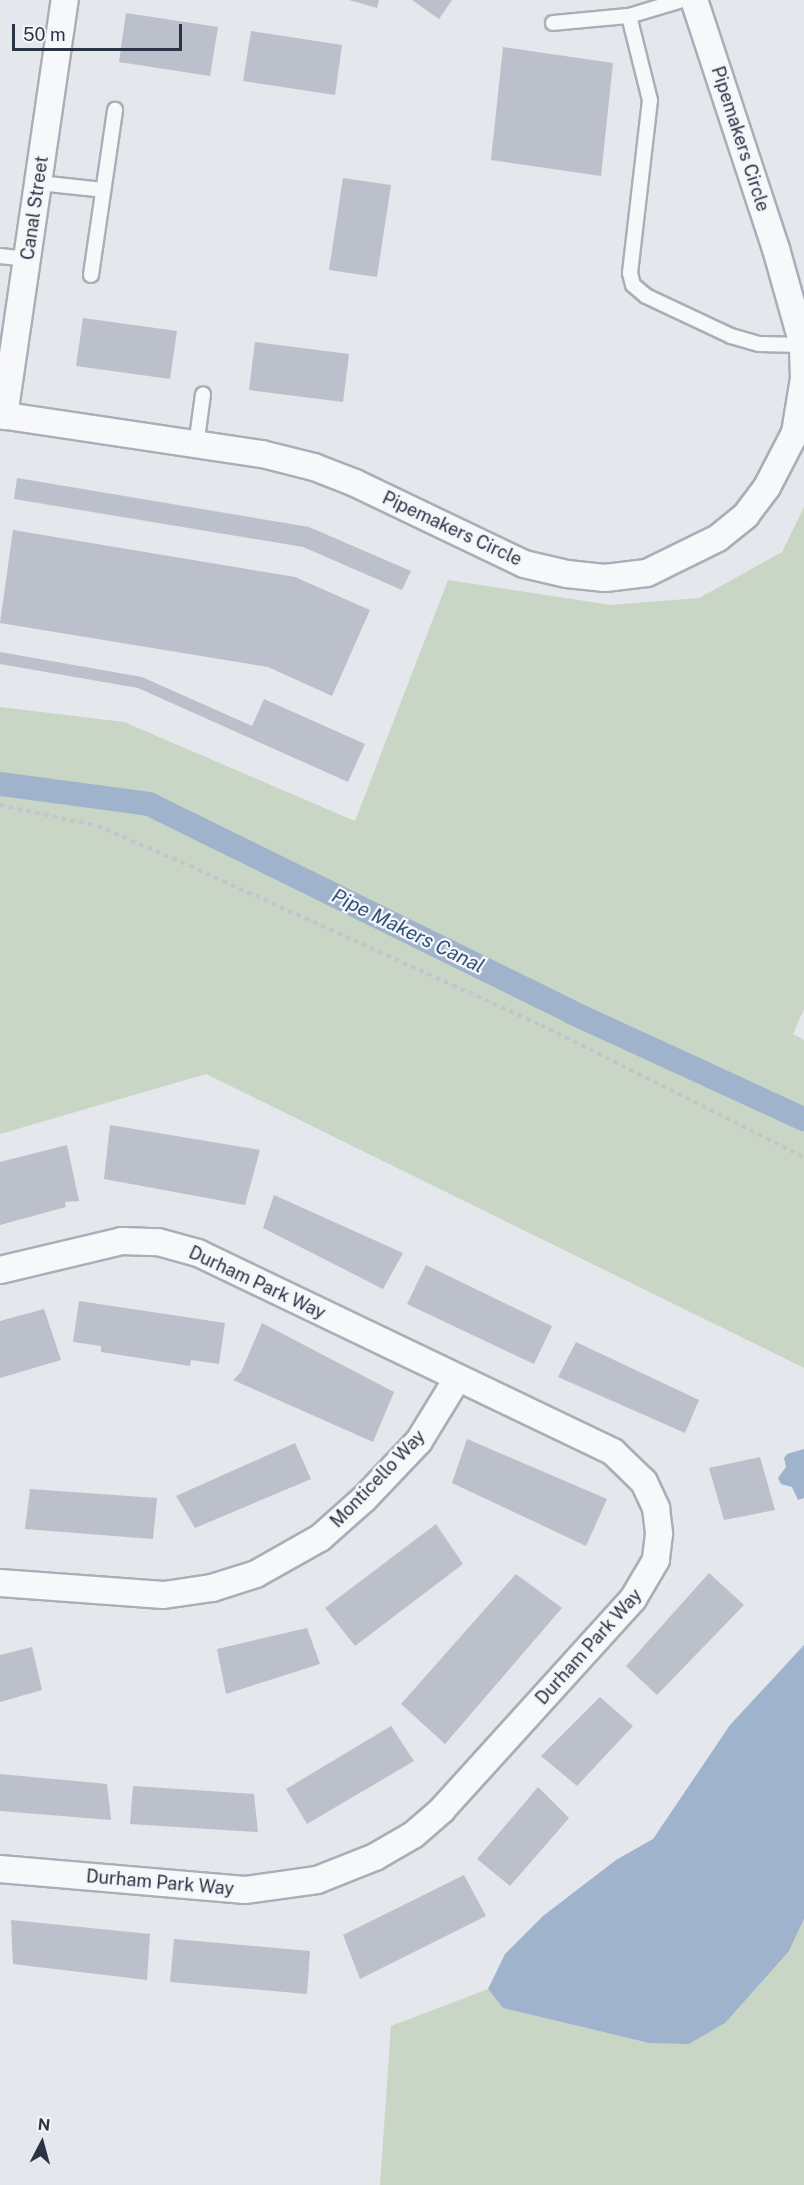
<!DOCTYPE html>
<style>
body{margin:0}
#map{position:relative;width:804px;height:2185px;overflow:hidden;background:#e4e7ec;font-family:"Public Sans",sans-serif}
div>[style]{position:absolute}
.green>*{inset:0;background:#c9d6c5}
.water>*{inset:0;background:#9fb4cc}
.canal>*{height:24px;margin:-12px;padding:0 12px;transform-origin:12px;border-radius:12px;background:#9fb4cc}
.building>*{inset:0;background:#bbc0ca}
.path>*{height:4px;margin-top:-2px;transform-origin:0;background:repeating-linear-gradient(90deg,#c2c5cb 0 4.5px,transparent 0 9px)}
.roads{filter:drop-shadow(2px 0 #a9aeb7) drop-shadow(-2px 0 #a9aeb7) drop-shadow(0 2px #a9aeb7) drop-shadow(0 -2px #a9aeb7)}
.lane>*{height:14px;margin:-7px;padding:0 7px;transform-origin:7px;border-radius:7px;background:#f7f8fa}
.street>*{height:26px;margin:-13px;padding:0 13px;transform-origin:13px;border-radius:13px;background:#f7f8fa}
span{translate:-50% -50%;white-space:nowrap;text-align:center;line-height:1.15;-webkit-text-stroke:4.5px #f4f6f9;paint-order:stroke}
.street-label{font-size:18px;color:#2b3445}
.water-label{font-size:20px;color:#34527a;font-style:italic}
.north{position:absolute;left:12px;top:2113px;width:60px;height:60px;-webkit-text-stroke:4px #f4f6f9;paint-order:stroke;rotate:6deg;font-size:16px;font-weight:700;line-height:24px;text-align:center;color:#2b3445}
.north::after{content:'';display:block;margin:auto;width:21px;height:27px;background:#2b3445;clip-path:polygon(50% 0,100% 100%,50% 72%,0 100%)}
.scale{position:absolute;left:12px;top:24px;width:170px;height:27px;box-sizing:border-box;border:3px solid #2b3445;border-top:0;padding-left:8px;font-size:18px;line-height:21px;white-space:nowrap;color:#2b3445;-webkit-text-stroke:4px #f4f6f9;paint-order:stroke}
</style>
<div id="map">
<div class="green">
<i style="clip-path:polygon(804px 507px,804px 1009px,793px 1034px,804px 1040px,804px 1368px,206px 1074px,0 1134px,0 707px,124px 722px,355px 821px,448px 580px,611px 605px,699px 598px,782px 552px)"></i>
<i style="clip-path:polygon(804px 1919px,804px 2185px,380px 2185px,391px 2026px,488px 1989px,503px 2008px,649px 2043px,789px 1951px)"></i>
</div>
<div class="water">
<i style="clip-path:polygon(804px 1449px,804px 1498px,798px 1500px,792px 1487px,781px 1484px,778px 1478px,786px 1467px,784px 1458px,787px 1454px)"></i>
<i style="clip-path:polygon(804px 1645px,804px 1919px,789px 1951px,725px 2023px,689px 2044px,649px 2043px,503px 2008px,488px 1989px,505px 1954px,543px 1916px,616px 1860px,653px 1839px,730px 1725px)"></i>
</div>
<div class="canal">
<i style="left:0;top:784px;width:150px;rotate:7.6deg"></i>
<i style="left:149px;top:804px;width:470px;rotate:26.2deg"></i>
<i style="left:571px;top:1012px;width:256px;rotate:24.7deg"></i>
</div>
<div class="building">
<i style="clip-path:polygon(349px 0,379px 0,377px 8px)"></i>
<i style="clip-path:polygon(412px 0,452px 0,439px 19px)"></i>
<i style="clip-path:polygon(126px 13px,218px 27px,210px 76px,119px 62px)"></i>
<i style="clip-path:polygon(251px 31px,342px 45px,335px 95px,243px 81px)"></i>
<i style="clip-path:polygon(503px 47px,613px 63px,601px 176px,491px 160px)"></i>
<i style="clip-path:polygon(343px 178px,391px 185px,377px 277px,329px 270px)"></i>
<i style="clip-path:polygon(83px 318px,177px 331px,170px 379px,76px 366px)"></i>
<i style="clip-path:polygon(255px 342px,349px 354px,343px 402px,249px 390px)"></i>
<i style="clip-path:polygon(17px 478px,309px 527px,411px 571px,402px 590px,303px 547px,14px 499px)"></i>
<i style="clip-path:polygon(13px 530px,295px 577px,370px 610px,332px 696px,268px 667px,0 623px)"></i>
<i style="clip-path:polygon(0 652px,142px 677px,252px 726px,264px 699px,365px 744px,348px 782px,138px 688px,0 664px)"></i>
<i style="clip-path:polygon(110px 1125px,260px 1150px,245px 1205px,104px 1179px)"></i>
<i style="clip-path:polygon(67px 1145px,79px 1201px,65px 1202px,66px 1207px,0 1225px,0 1162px)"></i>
<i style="clip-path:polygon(274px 1195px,403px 1253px,383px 1289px,263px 1228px)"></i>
<i style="clip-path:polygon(426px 1265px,552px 1326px,534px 1364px,407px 1304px)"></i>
<i style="clip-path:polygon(79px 1301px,225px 1323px,219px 1364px,191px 1360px,190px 1366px,101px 1352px,101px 1346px,73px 1342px)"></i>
<i style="clip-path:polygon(44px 1309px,61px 1360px,0 1378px,0 1321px)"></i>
<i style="clip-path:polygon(262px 1323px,394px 1392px,373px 1442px,233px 1380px,241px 1372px)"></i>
<i style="clip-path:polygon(576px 1342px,699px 1400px,685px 1433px,558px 1377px)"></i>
<i style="clip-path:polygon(467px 1439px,607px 1499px,586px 1546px,452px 1483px)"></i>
<i style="clip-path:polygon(295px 1443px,311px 1479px,195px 1528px,176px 1496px)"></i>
<i style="clip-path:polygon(760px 1457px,775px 1510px,724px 1520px,709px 1468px)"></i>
<i style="clip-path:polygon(30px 1489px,157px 1498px,153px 1539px,25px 1529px)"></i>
<i style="clip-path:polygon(436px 1524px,463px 1564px,355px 1646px,325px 1608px)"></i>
<i style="clip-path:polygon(709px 1573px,744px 1605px,657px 1695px,626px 1666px)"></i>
<i style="clip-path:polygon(516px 1574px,562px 1608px,445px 1744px,401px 1704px)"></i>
<i style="clip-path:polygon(307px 1628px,320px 1664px,226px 1694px,217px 1649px)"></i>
<i style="clip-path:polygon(32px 1647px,42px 1690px,0 1702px,0 1655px)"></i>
<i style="clip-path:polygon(600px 1697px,633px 1726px,577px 1786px,541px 1756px)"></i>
<i style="clip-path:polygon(391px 1726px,414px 1761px,307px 1824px,286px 1789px)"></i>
<i style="clip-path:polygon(0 1774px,107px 1784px,111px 1820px,0 1811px)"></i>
<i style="clip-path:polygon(133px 1786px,254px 1794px,258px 1832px,130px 1824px)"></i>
<i style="clip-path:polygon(538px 1787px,569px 1818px,510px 1886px,477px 1859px)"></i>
<i style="clip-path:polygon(464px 1875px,486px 1916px,360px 1979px,343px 1935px)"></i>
<i style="clip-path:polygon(11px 1920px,150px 1934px,147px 1980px,13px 1964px)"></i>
<i style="clip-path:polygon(174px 1939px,310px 1951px,307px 1994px,170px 1982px)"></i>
</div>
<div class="path">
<i style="left:0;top:805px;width:100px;rotate:12.1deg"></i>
<i style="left:98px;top:826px;width:100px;rotate:23.5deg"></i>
<i style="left:190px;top:866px;width:385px;rotate:24.4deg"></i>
<i style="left:541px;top:1025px;width:294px;rotate:26.7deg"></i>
</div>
<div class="roads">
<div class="lane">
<i style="left:682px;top:0;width:55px;rotate:163.2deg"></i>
<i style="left:629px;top:16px;width:87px;rotate:76deg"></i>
<i style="left:650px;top:100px;width:174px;rotate:96.6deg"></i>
<i style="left:630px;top:273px;width:12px;rotate:76deg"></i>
<i style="left:633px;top:285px;width:17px;rotate:40deg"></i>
<i style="left:646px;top:296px;width:94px;rotate:25.2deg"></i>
<i style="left:731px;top:336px;width:29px;rotate:16deg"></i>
<i style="left:759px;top:344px;width:44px;rotate:1.3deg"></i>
<i style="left:553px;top:23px;width:76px;rotate:-5.3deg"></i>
<i style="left:39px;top:183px;width:64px;rotate:6.2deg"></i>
<i style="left:0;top:256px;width:28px;rotate:6deg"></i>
<i style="left:91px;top:275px;width:167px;rotate:-81.7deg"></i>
<i style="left:196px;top:446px;width:52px;rotate:-82.3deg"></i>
</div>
<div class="street">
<i style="left:0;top:415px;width:265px;rotate:8.5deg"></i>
<i style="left:262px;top:454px;width:54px;rotate:14deg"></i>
<i style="left:314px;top:467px;width:44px;rotate:21.3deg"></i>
<i style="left:355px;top:483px;width:187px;rotate:25.6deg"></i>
<i style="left:524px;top:564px;width:44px;rotate:13.1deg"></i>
<i style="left:567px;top:574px;width:38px;rotate:6deg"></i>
<i style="left:605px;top:578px;width:42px;rotate:-6.8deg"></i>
<i style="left:647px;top:573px;width:79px;rotate:-26.2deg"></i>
<i style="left:718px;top:538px;width:36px;rotate:-39deg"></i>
<i style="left:746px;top:515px;width:35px;rotate:-53deg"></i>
<i style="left:767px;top:487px;width:61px;rotate:-62.6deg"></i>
<i style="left:795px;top:433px;width:56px;rotate:-80.7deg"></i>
<i style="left:804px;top:378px;width:33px;rotate:-92deg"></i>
<i style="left:803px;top:345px;width:100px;rotate:-105.7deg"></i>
<i style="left:776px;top:249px;width:262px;rotate:-108.2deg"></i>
<i style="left:4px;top:416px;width:420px;rotate:-81.7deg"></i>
<i style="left:0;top:1270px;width:125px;rotate:-13.4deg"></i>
<i style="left:122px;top:1241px;width:36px;rotate:2deg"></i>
<i style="left:158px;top:1242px;width:41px;rotate:15.4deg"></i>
<i style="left:198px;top:1253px;width:460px;rotate:25.6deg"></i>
<i style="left:613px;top:1452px;width:43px;rotate:44.1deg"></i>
<i style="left:644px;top:1482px;width:29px;rotate:65deg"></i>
<i style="left:656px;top:1508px;width:26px;rotate:83deg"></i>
<i style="left:659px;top:1534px;width:26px;rotate:97deg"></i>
<i style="left:656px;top:1560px;width:45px;rotate:120.5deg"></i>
<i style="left:633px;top:1599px;width:285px;rotate:132.2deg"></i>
<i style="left:442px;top:1810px;width:38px;rotate:139deg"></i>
<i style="left:413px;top:1835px;width:44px;rotate:149.9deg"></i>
<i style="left:375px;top:1857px;width:62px;rotate:158.4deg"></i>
<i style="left:317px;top:1880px;width:73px;rotate:172.1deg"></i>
<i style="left:245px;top:1890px;width:246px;rotate:-175.1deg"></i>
<i style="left:0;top:1583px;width:164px;rotate:4.2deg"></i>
<i style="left:164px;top:1595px;width:49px;rotate:-8.3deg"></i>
<i style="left:212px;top:1588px;width:46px;rotate:-17.7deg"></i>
<i style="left:256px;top:1574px;width:73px;rotate:-29.4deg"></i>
<i style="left:320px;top:1538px;width:59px;rotate:-41.6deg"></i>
<i style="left:364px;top:1499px;width:80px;rotate:-46.5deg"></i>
<i style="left:419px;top:1441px;width:73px;rotate:-58.5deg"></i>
</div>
</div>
<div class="street-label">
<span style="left:740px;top:139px;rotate:72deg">Pipemakers Circle</span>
<span style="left:35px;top:208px;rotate:-82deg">Canal Street</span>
<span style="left:452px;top:529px;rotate:25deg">Pipemakers Circle</span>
<span style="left:257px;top:1283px;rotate:25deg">Durham Park Way</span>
<span style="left:378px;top:1479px;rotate:-46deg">Monticello Way</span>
<span style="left:589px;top:1647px;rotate:-48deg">Durham Park Way</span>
<span style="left:160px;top:1883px;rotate:5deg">Durham Park Way</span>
</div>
<div class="water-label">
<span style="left:408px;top:931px;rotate:26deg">Pipe Makers Canal</span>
</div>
<div class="north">N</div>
<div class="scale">50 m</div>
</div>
